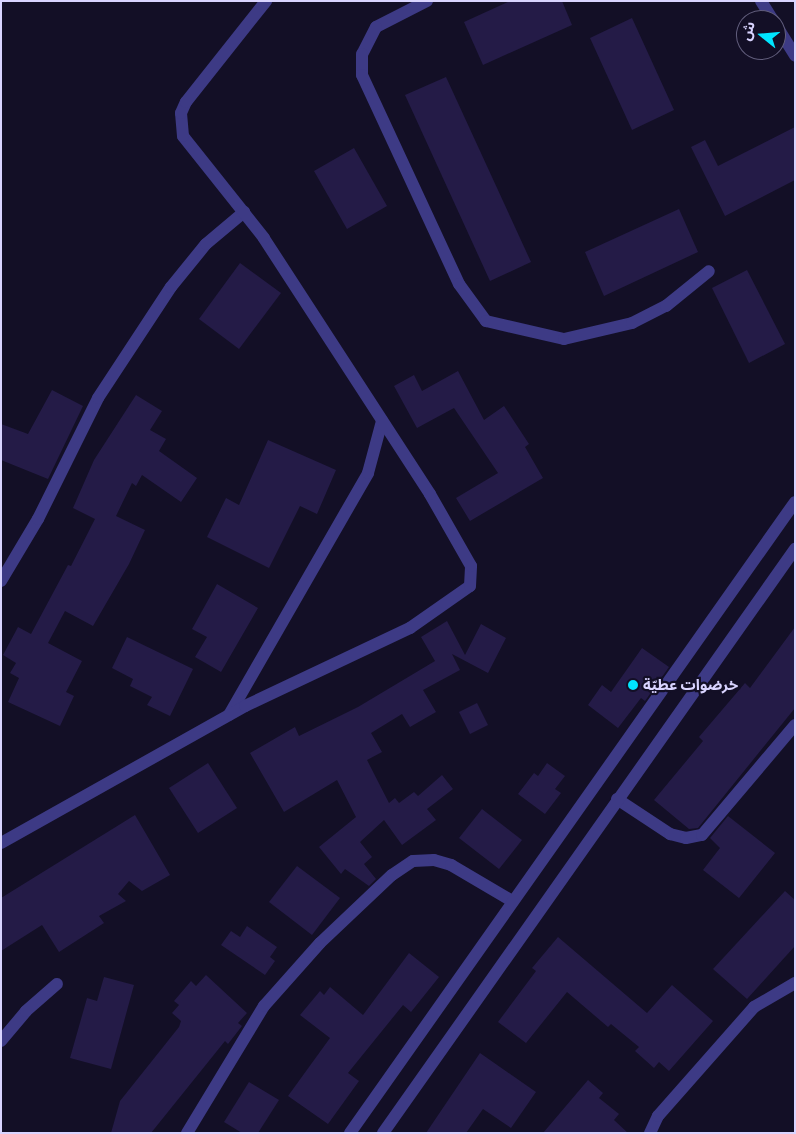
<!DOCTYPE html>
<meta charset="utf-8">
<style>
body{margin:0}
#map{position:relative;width:796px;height:1134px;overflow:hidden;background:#130f26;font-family:Poppins,"Noto Sans Arabic",sans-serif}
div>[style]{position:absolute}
.building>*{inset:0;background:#241b47}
.minor>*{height:12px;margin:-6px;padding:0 6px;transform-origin:6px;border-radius:6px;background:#3d3a85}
.dots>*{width:14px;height:14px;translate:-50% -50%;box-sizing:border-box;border:2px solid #130f26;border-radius:50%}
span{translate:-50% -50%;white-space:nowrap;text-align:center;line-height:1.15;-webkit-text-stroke:4.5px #130f26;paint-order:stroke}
.poi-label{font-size:15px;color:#d9d4ff;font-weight:700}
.left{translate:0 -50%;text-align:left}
.frame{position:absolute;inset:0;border:2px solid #d9d4ff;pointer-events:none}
.north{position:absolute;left:736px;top:10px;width:50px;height:50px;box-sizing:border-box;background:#130f26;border:1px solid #625e7d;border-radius:50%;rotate:287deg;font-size:14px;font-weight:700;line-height:20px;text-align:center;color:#d9d4ff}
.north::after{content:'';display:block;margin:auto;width:18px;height:22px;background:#00e5ff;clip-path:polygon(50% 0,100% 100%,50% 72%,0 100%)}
</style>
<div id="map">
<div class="building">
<i style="clip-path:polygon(510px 1px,562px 1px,572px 25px,483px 65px,464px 22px)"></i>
<i style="clip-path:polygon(632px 18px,674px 110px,632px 130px,590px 38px)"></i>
<i style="clip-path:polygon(446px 77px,531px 262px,490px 281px,405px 95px)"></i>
<i style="clip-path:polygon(795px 127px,795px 180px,725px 216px,691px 147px,705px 140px,718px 166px)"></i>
<i style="clip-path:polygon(354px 148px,387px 206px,347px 229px,314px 171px)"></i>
<i style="clip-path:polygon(679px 209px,698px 252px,604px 296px,585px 252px)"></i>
<i style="clip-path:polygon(240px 263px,281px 293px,239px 349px,199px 319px)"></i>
<i style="clip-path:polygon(747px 270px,785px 344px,749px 363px,712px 288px)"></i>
<i style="clip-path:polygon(458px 371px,484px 420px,504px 406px,529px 444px,525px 447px,543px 478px,470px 521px,456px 498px,498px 473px,454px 408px,417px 428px,394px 386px,414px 375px,422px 391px)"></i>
<i style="clip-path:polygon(52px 390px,83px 406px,48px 479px,1px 460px,1px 424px,28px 434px)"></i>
<i style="clip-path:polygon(136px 395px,162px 411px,150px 430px,166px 439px,159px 451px,197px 478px,181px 502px,142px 475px,136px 486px,132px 483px,116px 516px,145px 530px,129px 564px,93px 626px,65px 611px,48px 643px,82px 661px,66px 692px,74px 696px,60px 726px,8px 702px,19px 678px,10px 673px,16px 663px,3px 655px,18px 627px,31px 634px,68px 565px,71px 566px,95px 519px,73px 508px,94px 460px)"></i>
<i style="clip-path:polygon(268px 440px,336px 470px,317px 514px,300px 506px,269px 568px,207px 537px,226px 498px,239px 505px)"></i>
<i style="clip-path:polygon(217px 584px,258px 608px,221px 672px,195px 657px,207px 637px,192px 629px)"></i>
<i style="clip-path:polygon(447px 621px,465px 655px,481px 624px,506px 638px,488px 673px,452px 654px,460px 670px,423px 690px,436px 712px,410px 727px,402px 714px,371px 733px,382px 752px,367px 760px,389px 803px,395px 798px,399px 803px,414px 792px,418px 796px,442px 775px,453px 789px,427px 809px,436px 820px,402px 845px,384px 820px,360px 842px,372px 857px,364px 864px,376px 879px,369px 886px,345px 869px,341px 874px,319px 847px,356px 817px,337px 780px,284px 812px,250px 753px,295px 727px,299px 736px,358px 707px,435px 661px,421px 637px)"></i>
<i style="clip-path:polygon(795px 627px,795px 708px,698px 828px,689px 829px,654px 800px,703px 741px,699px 737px,745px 683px,750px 688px)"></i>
<i style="clip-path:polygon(127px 637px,193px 669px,170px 716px,147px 705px,152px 697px,130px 686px,133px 679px,112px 668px)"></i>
<i style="clip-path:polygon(642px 648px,669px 667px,645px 701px,641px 698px,618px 728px,588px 705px,602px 685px,611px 692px)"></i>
<i style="clip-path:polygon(477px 703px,488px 725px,470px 734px,459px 712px)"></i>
<i style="clip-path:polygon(208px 763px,237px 808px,198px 833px,169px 788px)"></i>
<i style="clip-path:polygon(547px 763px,565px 776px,555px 789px,561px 793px,545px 814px,518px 794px,534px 773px,538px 776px)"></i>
<i style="clip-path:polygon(482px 809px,522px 840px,499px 869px,459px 838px)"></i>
<i style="clip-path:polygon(135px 815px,170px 875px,142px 891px,129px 881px,118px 894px,126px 901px,99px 916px,104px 923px,59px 952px,42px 925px,1px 951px,1px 898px)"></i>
<i style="clip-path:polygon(728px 816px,775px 853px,739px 898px,703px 870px,720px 848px,710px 838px)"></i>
<i style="clip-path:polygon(297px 866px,340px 898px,312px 935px,269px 902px)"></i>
<i style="clip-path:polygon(785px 891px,795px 900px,795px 946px,747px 999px,713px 969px)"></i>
<i style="clip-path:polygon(247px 926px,277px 947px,270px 957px,275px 961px,265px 975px,221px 945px,231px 931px,240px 937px)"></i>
<i style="clip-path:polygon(558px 937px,647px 1013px,672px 985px,713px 1021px,669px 1071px,659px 1062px,654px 1068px,635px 1051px,639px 1047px,611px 1024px,608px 1027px,567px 992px,526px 1043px,498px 1022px,536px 971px,532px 968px)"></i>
<i style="clip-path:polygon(409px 953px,439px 977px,411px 1012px,403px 1005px,348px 1073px,359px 1081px,328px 1124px,288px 1096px,330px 1038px,300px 1015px,320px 991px,324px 995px,330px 987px,363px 1015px)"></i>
<i style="clip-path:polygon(206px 975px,247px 1013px,238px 1023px,242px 1026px,228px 1044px,225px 1041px,151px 1133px,111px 1133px,120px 1101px,179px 1027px,181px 1021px,172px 1013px,179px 1005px,174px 1001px,191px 981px,196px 986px)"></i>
<i style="clip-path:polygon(104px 977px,134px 985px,111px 1069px,70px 1058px,87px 998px,97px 1001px)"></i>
<i style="clip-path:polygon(480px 1053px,536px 1092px,511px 1128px,483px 1109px,466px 1133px,426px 1133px)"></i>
<i style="clip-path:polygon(588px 1080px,603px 1093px,599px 1098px,619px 1114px,614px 1120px,628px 1133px,543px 1133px)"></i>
<i style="clip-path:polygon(249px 1082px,279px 1100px,258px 1133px,242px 1133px,224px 1122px)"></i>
</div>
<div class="minor">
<i style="left:427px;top:1px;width:57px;rotate:153deg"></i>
<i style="left:376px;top:27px;width:30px;rotate:117deg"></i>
<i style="left:362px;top:54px;width:21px;rotate:90deg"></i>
<i style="left:362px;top:75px;width:230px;rotate:65.1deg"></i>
<i style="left:459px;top:284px;width:46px;rotate:53.9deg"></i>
<i style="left:486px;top:321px;width:80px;rotate:13deg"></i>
<i style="left:564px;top:339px;width:70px;rotate:-13.2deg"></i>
<i style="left:632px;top:323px;width:38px;rotate:-27deg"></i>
<i style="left:666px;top:306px;width:55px;rotate:-39.1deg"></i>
<i style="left:761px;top:1px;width:22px;rotate:58deg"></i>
<i style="left:776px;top:25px;width:36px;rotate:58deg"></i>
<i style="left:1px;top:581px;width:72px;rotate:-59.2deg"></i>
<i style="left:38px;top:519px;width:135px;rotate:-63.6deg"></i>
<i style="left:98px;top:398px;width:133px;rotate:-56.7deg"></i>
<i style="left:171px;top:287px;width:55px;rotate:-50.9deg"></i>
<i style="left:206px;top:244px;width:50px;rotate:-40.1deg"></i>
<i style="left:229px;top:715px;width:279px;rotate:-60.1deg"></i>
<i style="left:368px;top:473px;width:54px;rotate:-74.9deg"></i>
<i style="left:617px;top:799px;width:64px;rotate:33.4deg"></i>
<i style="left:670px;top:834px;width:16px;rotate:14deg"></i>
<i style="left:686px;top:838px;width:16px;rotate:-11deg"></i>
<i style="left:702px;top:835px;width:144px;rotate:-49.8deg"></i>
<i style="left:1px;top:843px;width:280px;rotate:-29.3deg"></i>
<i style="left:245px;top:706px;width:183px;rotate:-25.3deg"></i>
<i style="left:410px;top:628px;width:73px;rotate:-35deg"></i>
<i style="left:470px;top:586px;width:20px;rotate:-87deg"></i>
<i style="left:471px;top:566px;width:83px;rotate:-119.7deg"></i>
<i style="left:430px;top:494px;width:305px;rotate:-123deg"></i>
<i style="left:264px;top:238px;width:130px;rotate:-128.5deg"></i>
<i style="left:183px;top:136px;width:23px;rotate:-95deg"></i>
<i style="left:181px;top:113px;width:12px;rotate:-66deg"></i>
<i style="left:186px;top:102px;width:129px;rotate:-51.6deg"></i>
<i style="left:1px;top:1041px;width:39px;rotate:-50deg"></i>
<i style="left:26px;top:1011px;width:41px;rotate:-41.1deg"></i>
<i style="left:187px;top:1133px;width:149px;rotate:-58.8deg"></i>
<i style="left:264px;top:1006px;width:84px;rotate:-48.4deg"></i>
<i style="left:320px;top:943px;width:99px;rotate:-43.4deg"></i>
<i style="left:392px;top:875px;width:25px;rotate:-34deg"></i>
<i style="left:413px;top:861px;width:21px;rotate:-3deg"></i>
<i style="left:434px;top:860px;width:18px;rotate:16deg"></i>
<i style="left:451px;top:865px;width:71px;rotate:30.5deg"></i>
<i style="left:350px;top:1133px;width:772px;rotate:-54.81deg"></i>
<i style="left:383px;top:1133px;width:715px;rotate:-54.8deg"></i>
<i style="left:650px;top:1133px;width:19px;rotate:-65deg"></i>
<i style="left:658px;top:1116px;width:145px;rotate:-48.6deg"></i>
<i style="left:754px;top:1007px;width:48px;rotate:-30.3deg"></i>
</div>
<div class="dots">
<i style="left:633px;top:685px;background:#00e5ff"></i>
</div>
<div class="poi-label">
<span class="left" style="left:643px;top:685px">خرضوات عطيّة</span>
</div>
<div class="frame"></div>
<div class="north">ش</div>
</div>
